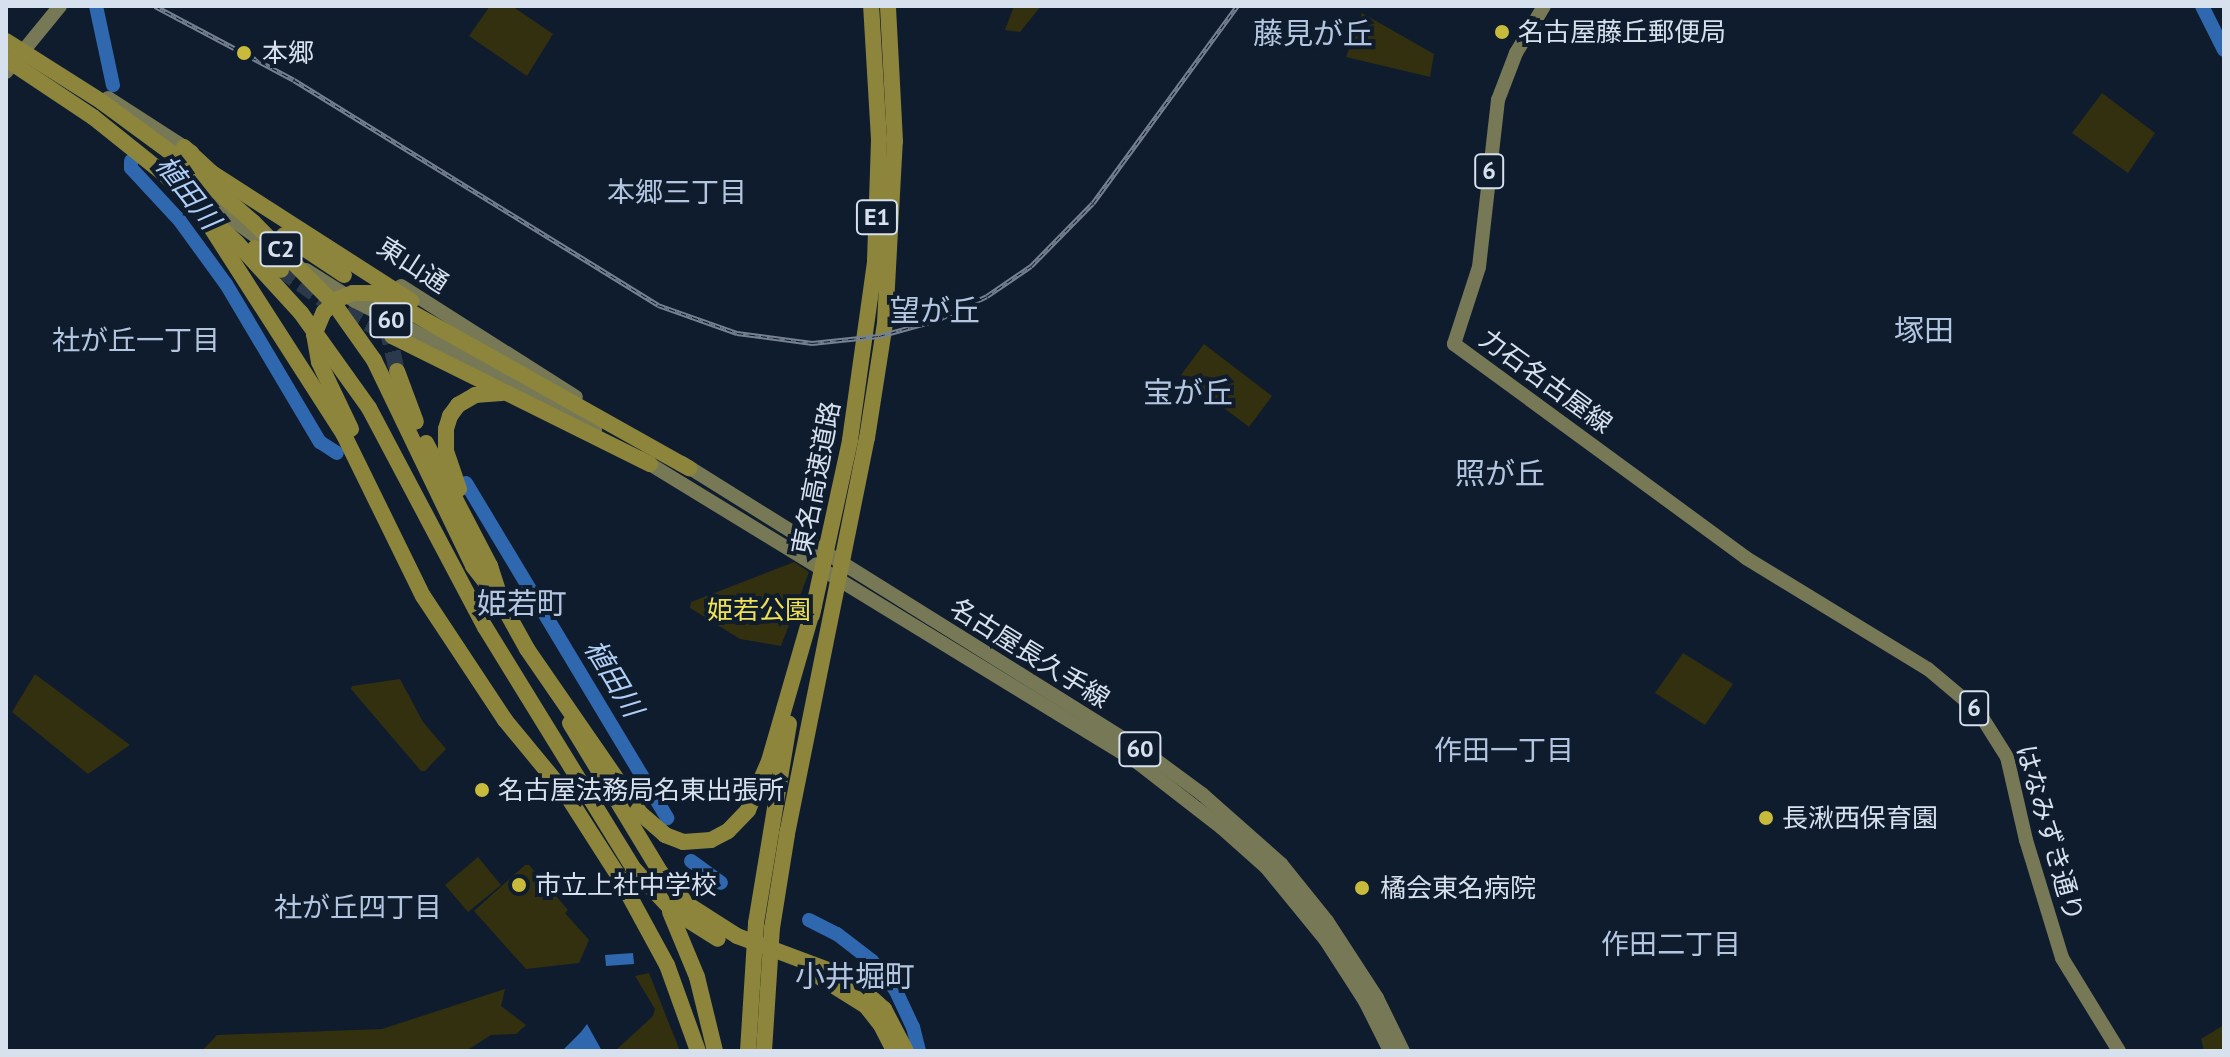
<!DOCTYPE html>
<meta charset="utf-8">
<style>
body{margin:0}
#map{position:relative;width:2230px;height:1057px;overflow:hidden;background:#0e1c2e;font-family:"PT Sans","Noto Sans JP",sans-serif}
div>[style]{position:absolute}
.green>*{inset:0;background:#33300f}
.water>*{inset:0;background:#3068b0}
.river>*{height:14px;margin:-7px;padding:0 7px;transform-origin:7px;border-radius:7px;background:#3068b0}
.highway-tunnel>*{height:16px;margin-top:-8px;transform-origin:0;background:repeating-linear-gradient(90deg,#2c394b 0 16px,transparent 0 24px)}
.primary>*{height:14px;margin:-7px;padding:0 7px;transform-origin:7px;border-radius:7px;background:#777855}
.highway>*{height:16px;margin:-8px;padding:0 8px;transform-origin:8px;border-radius:8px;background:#8d853b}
.rail>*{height:5px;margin-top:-2.5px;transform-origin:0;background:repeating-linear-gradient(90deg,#0e1c2e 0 6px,#758190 0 12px);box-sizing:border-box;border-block:2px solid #758190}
.dots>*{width:22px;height:22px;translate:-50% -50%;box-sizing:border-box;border:4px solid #0e1c2e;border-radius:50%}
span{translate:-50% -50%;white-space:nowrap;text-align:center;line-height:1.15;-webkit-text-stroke:8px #0e1c2e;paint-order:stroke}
.shield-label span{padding:2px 6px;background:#0e1c2e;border:2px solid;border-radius:6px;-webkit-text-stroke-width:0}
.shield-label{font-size:24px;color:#d7e0ed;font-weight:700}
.poi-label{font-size:26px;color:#d7e0ed}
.left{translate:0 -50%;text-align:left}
.street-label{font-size:26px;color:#d7e0ed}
.park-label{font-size:26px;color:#efe153}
.water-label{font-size:28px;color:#b1cef5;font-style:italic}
.neighbourhood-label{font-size:28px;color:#b4c6df}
.quarter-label{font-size:30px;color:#b4c6df}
.frame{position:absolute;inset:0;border:8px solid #d7e0ed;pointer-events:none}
</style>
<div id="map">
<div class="green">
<i style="clip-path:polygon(490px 6px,512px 6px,553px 34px,527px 76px,469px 36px)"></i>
<i style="clip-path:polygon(1014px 6px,1041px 6px,1020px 32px,1005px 30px)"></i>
<i style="clip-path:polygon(1362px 13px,1434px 54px,1430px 77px,1346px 57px)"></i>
<i style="clip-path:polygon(2102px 93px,2155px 133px,2128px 173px,2072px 133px)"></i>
<i style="clip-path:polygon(1204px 344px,1272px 396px,1249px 427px,1181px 375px)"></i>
<i style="clip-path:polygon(794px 562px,809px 572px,781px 646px,740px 639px,690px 608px,691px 602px)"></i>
<i style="clip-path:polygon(1683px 653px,1733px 684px,1705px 725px,1655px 693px)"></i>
<i style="clip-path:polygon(35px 674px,130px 745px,88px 774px,12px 712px)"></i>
<i style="clip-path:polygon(400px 679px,423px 722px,446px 749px,425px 771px,421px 771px,351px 689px,352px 686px)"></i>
<i style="clip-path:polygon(478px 857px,501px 885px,468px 912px,445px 885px)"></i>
<i style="clip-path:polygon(525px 865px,529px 865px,568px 910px,565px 913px,589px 940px,579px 963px,526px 969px,474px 911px)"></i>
<i style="clip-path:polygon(649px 973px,680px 1051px,615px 1051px,653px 1016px,655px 1009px,635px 976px)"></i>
<i style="clip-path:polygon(505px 989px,501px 1006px,526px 1025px,516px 1034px,491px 1035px,466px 1051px,202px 1051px,217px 1035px,382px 1029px)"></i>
<i style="clip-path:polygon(2224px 1025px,2224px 1051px,2204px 1051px,2201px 1039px)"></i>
</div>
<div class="water">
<i style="clip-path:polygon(633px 953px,634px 964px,606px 966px,605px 955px)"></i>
<i style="clip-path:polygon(587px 1024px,602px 1051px,562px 1051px,581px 1032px)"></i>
</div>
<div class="river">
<i style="left:96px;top:6px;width:81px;rotate:77.9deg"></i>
<i style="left:2202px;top:6px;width:49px;rotate:63.4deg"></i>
<i style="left:131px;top:161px;width:7px;rotate:90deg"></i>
<i style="left:131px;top:168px;width:72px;rotate:47.2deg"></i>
<i style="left:180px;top:221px;width:78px;rotate:53.9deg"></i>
<i style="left:226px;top:284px;width:184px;rotate:59.3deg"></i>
<i style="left:320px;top:442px;width:20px;rotate:33deg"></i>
<i style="left:466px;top:483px;width:391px;rotate:59deg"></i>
<i style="left:691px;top:861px;width:37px;rotate:36deg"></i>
<i style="left:809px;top:920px;width:31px;rotate:27deg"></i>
<i style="left:837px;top:934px;width:44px;rotate:37.6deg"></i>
<i style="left:872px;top:961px;width:38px;rotate:51deg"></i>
<i style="left:896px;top:991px;width:40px;rotate:65deg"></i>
<i style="left:913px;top:1027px;width:25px;rotate:76deg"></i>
</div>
<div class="highway-tunnel">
<i style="left:281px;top:270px;width:54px;rotate:35.2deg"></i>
<i style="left:325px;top:301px;width:76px;rotate:27.6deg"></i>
<i style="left:387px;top:328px;width:44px;rotate:76.9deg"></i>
</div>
<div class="primary">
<i style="left:1544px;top:6px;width:55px;rotate:120.8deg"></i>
<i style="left:1516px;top:53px;width:50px;rotate:111deg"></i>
<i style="left:1498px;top:100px;width:168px;rotate:96.5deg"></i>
<i style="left:1479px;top:267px;width:81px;rotate:108deg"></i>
<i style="left:1454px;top:344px;width:362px;rotate:36.2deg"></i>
<i style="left:1746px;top:558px;width:213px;rotate:31.4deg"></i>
<i style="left:1928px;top:669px;width:65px;rotate:40deg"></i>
<i style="left:1978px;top:711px;width:54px;rotate:57.8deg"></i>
<i style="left:2007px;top:757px;width:85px;rotate:77.1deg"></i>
<i style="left:2026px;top:840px;width:123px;rotate:73deg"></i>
<i style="left:2062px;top:958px;width:109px;rotate:58.5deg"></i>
<i style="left:6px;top:72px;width:85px;rotate:-50.7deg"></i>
<i style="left:108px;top:98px;width:100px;rotate:32.7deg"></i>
<i style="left:184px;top:185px;width:108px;rotate:35.6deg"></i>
<i style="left:306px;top:270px;width:58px;rotate:32.3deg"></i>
<i style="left:355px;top:301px;width:178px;rotate:27.1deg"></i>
<i style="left:513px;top:382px;width:95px;rotate:30.3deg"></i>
<i style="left:401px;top:286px;width:207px;rotate:32.4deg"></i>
<i style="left:640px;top:458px;width:583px;rotate:31.45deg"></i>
<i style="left:1137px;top:762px;width:108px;rotate:37.8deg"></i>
<i style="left:1222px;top:828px;width:59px;rotate:41.6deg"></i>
<i style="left:1266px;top:867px;width:93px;rotate:50.7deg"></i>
<i style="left:1325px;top:939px;width:74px;rotate:57.2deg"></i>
<i style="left:1365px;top:1001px;width:56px;rotate:63.4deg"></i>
<i style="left:682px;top:463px;width:546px;rotate:31.97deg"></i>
<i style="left:1145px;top:752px;width:71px;rotate:36.4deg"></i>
<i style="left:1202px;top:794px;width:106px;rotate:41.5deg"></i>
<i style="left:1281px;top:864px;width:73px;rotate:51.1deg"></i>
<i style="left:1327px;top:921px;width:92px;rotate:57deg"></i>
<i style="left:1377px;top:998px;width:59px;rotate:63.9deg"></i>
</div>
<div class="highway">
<i style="left:6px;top:41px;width:114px;rotate:32.4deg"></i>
<i style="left:102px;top:102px;width:98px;rotate:36.3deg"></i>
<i style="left:181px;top:160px;width:95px;rotate:40.7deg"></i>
<i style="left:253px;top:222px;width:117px;rotate:45.3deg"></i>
<i style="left:335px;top:305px;width:67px;rotate:54.7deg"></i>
<i style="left:374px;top:360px;width:229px;rotate:64.3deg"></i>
<i style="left:473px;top:566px;width:46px;rotate:52.1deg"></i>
<i style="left:501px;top:602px;width:54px;rotate:61deg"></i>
<i style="left:527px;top:649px;width:199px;rotate:55.4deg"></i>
<i style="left:640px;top:813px;width:33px;rotate:41deg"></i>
<i style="left:665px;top:835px;width:19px;rotate:21deg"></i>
<i style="left:683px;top:842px;width:28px;rotate:-4deg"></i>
<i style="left:711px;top:840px;width:19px;rotate:-28deg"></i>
<i style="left:728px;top:831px;width:29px;rotate:-46deg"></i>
<i style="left:748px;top:810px;width:53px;rotate:-66.8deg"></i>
<i style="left:769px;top:761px;width:162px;rotate:-73.9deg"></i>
<i style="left:6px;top:59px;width:105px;rotate:33.7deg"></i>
<i style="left:93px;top:117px;width:90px;rotate:38.7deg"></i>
<i style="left:163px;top:173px;width:102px;rotate:43.4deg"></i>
<i style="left:237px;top:243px;width:95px;rotate:47.6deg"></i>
<i style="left:301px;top:313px;width:117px;rotate:54.4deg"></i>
<i style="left:369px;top:408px;width:248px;rotate:62.1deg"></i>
<i style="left:485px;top:627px;width:284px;rotate:58.4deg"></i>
<i style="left:634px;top:869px;width:56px;rotate:47.2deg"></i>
<i style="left:672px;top:910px;width:54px;rotate:32.2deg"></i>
<i style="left:184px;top:147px;width:38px;rotate:43deg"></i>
<i style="left:212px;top:173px;width:237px;rotate:32.7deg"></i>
<i style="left:210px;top:226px;width:248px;rotate:57.3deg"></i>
<i style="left:344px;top:435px;width:179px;rotate:63.9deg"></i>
<i style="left:423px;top:596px;width:149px;rotate:56.5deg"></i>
<i style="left:505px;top:720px;width:96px;rotate:50.5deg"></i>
<i style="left:566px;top:794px;width:98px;rotate:57.4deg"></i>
<i style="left:619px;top:877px;width:100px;rotate:61.4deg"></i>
<i style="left:667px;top:965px;width:91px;rotate:70.2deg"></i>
<i style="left:284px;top:235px;width:72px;rotate:33.7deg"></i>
<i style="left:255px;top:248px;width:34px;rotate:40deg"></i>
<i style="left:392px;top:336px;width:288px;rotate:26.4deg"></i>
<i style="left:397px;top:371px;width:54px;rotate:69.6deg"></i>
<i style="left:351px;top:429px;width:74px;rotate:-115.5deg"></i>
<i style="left:319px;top:362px;width:27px;rotate:-100deg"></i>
<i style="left:314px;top:335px;width:25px;rotate:-67deg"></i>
<i style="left:324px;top:312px;width:19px;rotate:-43deg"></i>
<i style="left:338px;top:299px;width:16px;rotate:-22deg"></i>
<i style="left:353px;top:293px;width:18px"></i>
<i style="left:371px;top:293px;width:22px;rotate:22deg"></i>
<i style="left:391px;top:301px;width:342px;rotate:29.3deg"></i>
<i style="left:426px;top:443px;width:139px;rotate:62.5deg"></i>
<i style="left:490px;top:566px;width:26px;rotate:72deg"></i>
<i style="left:459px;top:489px;width:40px;rotate:-108.9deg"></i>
<i style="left:446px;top:451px;width:22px;rotate:-90deg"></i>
<i style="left:446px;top:429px;width:14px;rotate:-73deg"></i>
<i style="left:450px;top:416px;width:14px;rotate:-54deg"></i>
<i style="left:458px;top:405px;width:20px;rotate:-30deg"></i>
<i style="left:475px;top:395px;width:27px;rotate:-4deg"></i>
<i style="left:812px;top:615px;width:179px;rotate:-77.7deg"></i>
<i style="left:850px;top:440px;width:181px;rotate:-82deg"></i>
<i style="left:875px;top:261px;width:122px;rotate:-88.1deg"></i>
<i style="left:879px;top:139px;width:133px;rotate:-93.4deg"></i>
<i style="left:570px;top:723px;width:175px;rotate:58.8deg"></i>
<i style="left:661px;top:873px;width:40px;rotate:50deg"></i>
<i style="left:687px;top:904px;width:59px;rotate:32.6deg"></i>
<i style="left:737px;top:936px;width:103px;rotate:20.4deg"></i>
<i style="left:834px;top:972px;width:25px;rotate:29deg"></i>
<i style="left:856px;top:984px;width:38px;rotate:42deg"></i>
<i style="left:884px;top:1009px;width:47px;rotate:62.4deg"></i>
<i style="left:670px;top:912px;width:70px;rotate:67.4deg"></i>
<i style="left:697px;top:977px;width:76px;rotate:76.3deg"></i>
<i style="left:818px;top:976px;width:57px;rotate:32deg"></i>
<i style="left:866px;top:1006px;width:24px;rotate:52deg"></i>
<i style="left:881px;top:1025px;width:29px;rotate:63deg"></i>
<i style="left:748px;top:1051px;width:128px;rotate:-86.4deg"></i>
<i style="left:756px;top:923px;width:202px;rotate:-80.6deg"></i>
<i style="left:764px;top:1051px;width:123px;rotate:-86.3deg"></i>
<i style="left:772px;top:928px;width:95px;rotate:-80.9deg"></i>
<i style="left:787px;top:834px;width:404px;rotate:-78.6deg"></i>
<i style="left:867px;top:438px;width:116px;rotate:-81.1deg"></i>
<i style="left:885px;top:323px;width:182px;rotate:-86.9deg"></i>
<i style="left:895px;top:141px;width:135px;rotate:-93deg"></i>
</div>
<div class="rail">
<i style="left:155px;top:6px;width:157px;rotate:28deg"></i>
<i style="left:294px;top:80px;width:428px;rotate:31.7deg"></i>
<i style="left:658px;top:305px;width:84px;rotate:19.5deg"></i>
<i style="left:737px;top:333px;width:76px;rotate:7.6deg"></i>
<i style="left:812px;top:343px;width:67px;rotate:-6deg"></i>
<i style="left:879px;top:336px;width:60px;rotate:-15.4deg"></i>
<i style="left:937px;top:320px;width:55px;rotate:-25.6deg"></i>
<i style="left:987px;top:296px;width:53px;rotate:-34.3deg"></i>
<i style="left:1031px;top:266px;width:88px;rotate:-45.5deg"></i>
<i style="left:1093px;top:203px;width:244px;rotate:-53.8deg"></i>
</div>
<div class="dots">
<i style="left:1502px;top:32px;background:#c8bb3b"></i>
<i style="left:244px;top:53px;background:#c8bb3b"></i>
<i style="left:482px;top:790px;background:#c8bb3b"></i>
<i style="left:1766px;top:818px;background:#c8bb3b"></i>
<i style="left:519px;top:885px;background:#c8bb3b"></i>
<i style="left:1362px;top:888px;background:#c8bb3b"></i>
</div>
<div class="shield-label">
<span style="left:1489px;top:171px">6</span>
<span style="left:877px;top:217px">E1</span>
<span style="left:281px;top:249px">C2</span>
<span style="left:391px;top:320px">60</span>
<span style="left:1974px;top:708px">6</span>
<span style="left:1140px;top:749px">60</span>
</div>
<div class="poi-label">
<span class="left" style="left:1518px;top:32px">名古屋藤丘郵便局</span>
<span class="left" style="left:262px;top:53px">本郷</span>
<span class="left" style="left:498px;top:790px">名古屋法務局名東出張所</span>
<span class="left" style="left:1782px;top:818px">長湫西保育園</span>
<span class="left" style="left:535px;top:885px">市立上社中学校</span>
<span class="left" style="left:1380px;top:888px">橘会東名病院</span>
</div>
<div class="street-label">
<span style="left:413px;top:265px;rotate:33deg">東山通</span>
<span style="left:1546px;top:381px;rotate:36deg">力石名古屋線</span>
<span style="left:816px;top:478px;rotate:-79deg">東名高速道路</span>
<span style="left:1030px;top:653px;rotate:32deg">名古屋長久手線</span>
<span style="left:2050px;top:833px;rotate:74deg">はなみずき通り</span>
</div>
<div class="park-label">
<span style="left:759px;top:610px">姫若公園</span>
</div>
<div class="water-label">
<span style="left:188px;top:192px;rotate:52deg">植田川</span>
<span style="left:614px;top:678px;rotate:59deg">植田川</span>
</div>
<div class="neighbourhood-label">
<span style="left:677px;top:192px">本郷三丁目</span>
<span style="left:136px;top:340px">社が丘一丁目</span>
<span style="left:1504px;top:750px">作田一丁目</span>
<span style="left:358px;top:907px">社が丘四丁目</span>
<span style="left:1671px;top:944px">作田二丁目</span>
</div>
<div class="quarter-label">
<span style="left:1313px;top:33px">藤見が丘</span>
<span style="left:935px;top:310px">望が丘</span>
<span style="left:1924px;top:330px">塚田</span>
<span style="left:1188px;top:392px">宝が丘</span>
<span style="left:1500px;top:473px">照が丘</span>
<span style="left:522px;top:603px">姫若町</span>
<span style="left:855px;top:976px">小井堀町</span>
</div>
<div class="frame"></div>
</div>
